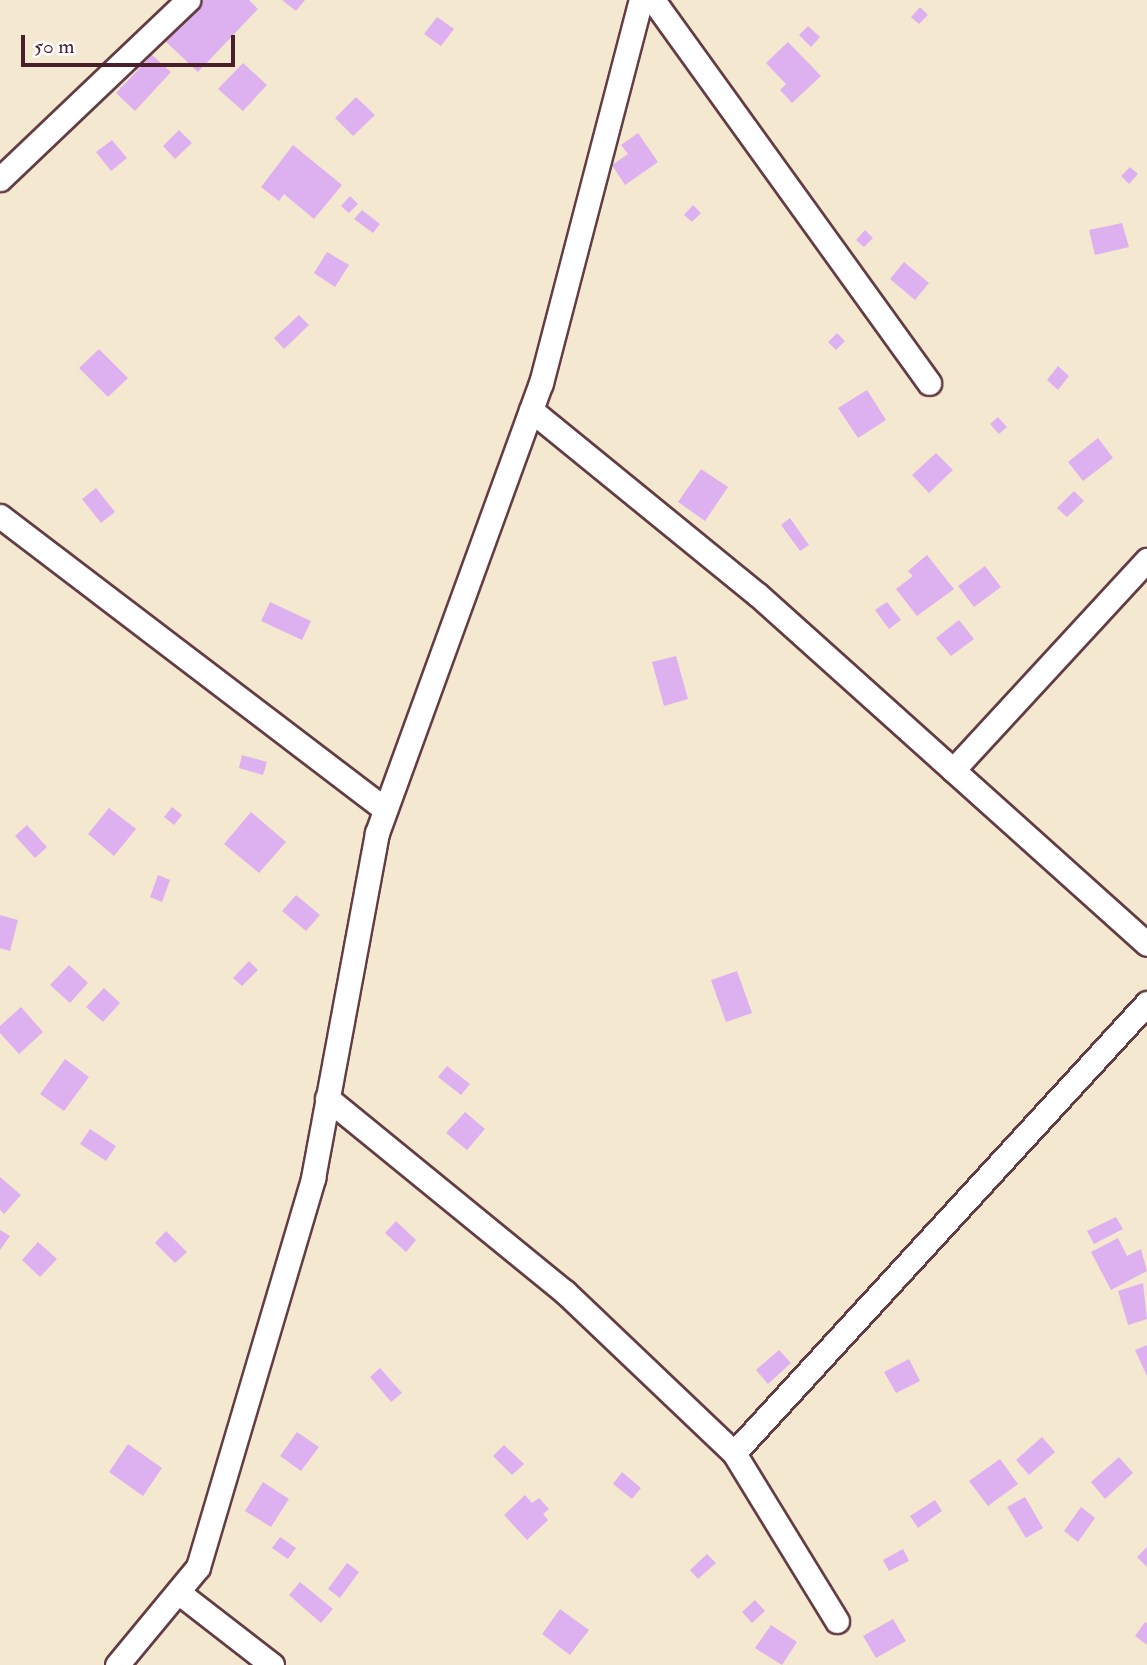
<!DOCTYPE html>
<style>
body{margin:0}
#map{position:relative;width:1147px;height:1665px;overflow:hidden;background:#f4e8d0;font-family:"IM FELL Double Pica",serif}
div>[style]{position:absolute}
.building>*{inset:0;background:#ddb1f0}
.roads{filter:drop-shadow(2px 0 #643d44) drop-shadow(-2px 0 #643d44) drop-shadow(0 2px #643d44) drop-shadow(0 -2px #643d44)}
.street>*{height:23px;margin:-11.5px;padding:0 11.5px;transform-origin:11.5px;border-radius:11.5px;background:#fff}
span{translate:-50% -50%;white-space:nowrap;text-align:center;line-height:1.15;-webkit-text-stroke:7px #fff;paint-order:stroke}
.scale{position:absolute;left:21px;top:35px;width:214px;height:32px;box-sizing:border-box;border:4px solid #4a1f2b;border-top:0;padding-left:9px;font-size:21px;line-height:24px;white-space:nowrap;color:#4a1f2b;-webkit-text-stroke:5px #fff;paint-order:stroke}
</style>
<div id="map">
<div class="building">
<i style="clip-path:polygon(203px 0,249px 0,258px 9px,198px 72px,164px 40px)"></i>
<i style="clip-path:polygon(282px 0,305px 0,296px 11px)"></i>
<i style="clip-path:polygon(920px 7px,928px 15px,919px 24px,911px 17px)"></i>
<i style="clip-path:polygon(437px 17px,454px 29px,441px 46px,424px 34px)"></i>
<i style="clip-path:polygon(808px 26px,820px 37px,811px 47px,799px 35px)"></i>
<i style="clip-path:polygon(788px 42px,821px 76px,792px 103px,780px 90px,786px 84px,766px 63px)"></i>
<i style="clip-path:polygon(152px 55px,171px 72px,135px 111px,116px 93px)"></i>
<i style="clip-path:polygon(243px 63px,267px 85px,243px 111px,218px 89px)"></i>
<i style="clip-path:polygon(356px 97px,375px 115px,353px 136px,335px 118px)"></i>
<i style="clip-path:polygon(179px 130px,192px 143px,175px 159px,163px 146px)"></i>
<i style="clip-path:polygon(638px 133px,658px 162px,625px 185px,612px 165px,628px 154px,621px 145px)"></i>
<i style="clip-path:polygon(112px 140px,127px 158px,111px 171px,96px 152px)"></i>
<i style="clip-path:polygon(293px 145px,342px 185px,314px 219px,284px 194px,279px 201px,261px 187px)"></i>
<i style="clip-path:polygon(1130px 167px,1138px 174px,1129px 184px,1121px 176px)"></i>
<i style="clip-path:polygon(350px 196px,358px 204px,349px 213px,341px 206px)"></i>
<i style="clip-path:polygon(693px 205px,701px 213px,692px 222px,684px 215px)"></i>
<i style="clip-path:polygon(362px 210px,380px 224px,373px 233px,354px 219px)"></i>
<i style="clip-path:polygon(1122px 223px,1129px 247px,1095px 255px,1089px 230px)"></i>
<i style="clip-path:polygon(865px 230px,873px 238px,864px 247px,856px 240px)"></i>
<i style="clip-path:polygon(327px 252px,349px 265px,335px 287px,314px 273px)"></i>
<i style="clip-path:polygon(904px 262px,929px 283px,915px 300px,890px 279px)"></i>
<i style="clip-path:polygon(299px 315px,309px 325px,284px 349px,274px 338px)"></i>
<i style="clip-path:polygon(837px 333px,845px 341px,836px 350px,828px 342px)"></i>
<i style="clip-path:polygon(99px 349px,128px 378px,108px 397px,79px 368px)"></i>
<i style="clip-path:polygon(1058px 366px,1069px 376px,1058px 390px,1047px 380px)"></i>
<i style="clip-path:polygon(867px 390px,886px 420px,858px 438px,838px 408px)"></i>
<i style="clip-path:polygon(998px 417px,1007px 427px,999px 434px,990px 424px)"></i>
<i style="clip-path:polygon(1098px 438px,1113px 458px,1083px 481px,1068px 462px)"></i>
<i style="clip-path:polygon(936px 453px,953px 470px,929px 493px,912px 475px)"></i>
<i style="clip-path:polygon(701px 469px,728px 487px,705px 521px,678px 502px)"></i>
<i style="clip-path:polygon(96px 488px,115px 512px,101px 523px,82px 499px)"></i>
<i style="clip-path:polygon(1074px 491px,1084px 501px,1067px 517px,1057px 508px)"></i>
<i style="clip-path:polygon(790px 518px,809px 545px,800px 551px,781px 525px)"></i>
<i style="clip-path:polygon(927px 555px,954px 589px,917px 616px,896px 589px,913px 576px,908px 571px)"></i>
<i style="clip-path:polygon(985px 566px,1001px 587px,974px 607px,958px 586px)"></i>
<i style="clip-path:polygon(270px 602px,311px 621px,302px 640px,261px 621px)"></i>
<i style="clip-path:polygon(887px 602px,901px 620px,889px 629px,875px 610px)"></i>
<i style="clip-path:polygon(959px 620px,974px 639px,951px 656px,936px 638px)"></i>
<i style="clip-path:polygon(676px 656px,688px 699px,664px 706px,652px 662px)"></i>
<i style="clip-path:polygon(242px 755px,267px 762px,263px 775px,239px 768px)"></i>
<i style="clip-path:polygon(172px 807px,182px 815px,174px 825px,164px 817px)"></i>
<i style="clip-path:polygon(109px 808px,136px 829px,114px 856px,88px 834px)"></i>
<i style="clip-path:polygon(251px 812px,286px 842px,259px 873px,224px 844px)"></i>
<i style="clip-path:polygon(27px 825px,47px 847px,35px 858px,15px 836px)"></i>
<i style="clip-path:polygon(158px 875px,170px 880px,162px 902px,150px 897px)"></i>
<i style="clip-path:polygon(296px 895px,320px 915px,306px 931px,282px 911px)"></i>
<i style="clip-path:polygon(0 915px,18px 920px,10px 951px,0 948px)"></i>
<i style="clip-path:polygon(249px 961px,258px 970px,242px 986px,233px 978px)"></i>
<i style="clip-path:polygon(69px 965px,88px 983px,70px 1003px,50px 985px)"></i>
<i style="clip-path:polygon(737px 971px,752px 1013px,726px 1022px,711px 980px)"></i>
<i style="clip-path:polygon(104px 988px,120px 1003px,103px 1022px,86px 1007px)"></i>
<i style="clip-path:polygon(21px 1007px,43px 1032px,19px 1054px,0 1033px,0 1026px)"></i>
<i style="clip-path:polygon(65px 1059px,89px 1077px,64px 1111px,40px 1094px)"></i>
<i style="clip-path:polygon(447px 1066px,470px 1084px,461px 1095px,438px 1077px)"></i>
<i style="clip-path:polygon(465px 1112px,485px 1129px,467px 1150px,446px 1133px)"></i>
<i style="clip-path:polygon(90px 1129px,116px 1146px,106px 1161px,80px 1144px)"></i>
<i style="clip-path:polygon(0 1177px,21px 1195px,4px 1214px,0 1210px)"></i>
<i style="clip-path:polygon(1116px 1217px,1123px 1229px,1094px 1244px,1087px 1231px)"></i>
<i style="clip-path:polygon(396px 1221px,416px 1240px,406px 1252px,385px 1233px)"></i>
<i style="clip-path:polygon(0 1230px,10px 1236px,0 1250px)"></i>
<i style="clip-path:polygon(166px 1231px,187px 1252px,175px 1263px,155px 1243px)"></i>
<i style="clip-path:polygon(1118px 1238px,1127px 1256px,1141px 1249px,1147px 1271px,1111px 1290px,1091px 1252px)"></i>
<i style="clip-path:polygon(38px 1242px,57px 1259px,40px 1277px,22px 1260px)"></i>
<i style="clip-path:polygon(1143px 1283px,1147px 1319px,1128px 1325px,1118px 1291px)"></i>
<i style="clip-path:polygon(1147px 1345px,1147px 1376px,1135px 1350px)"></i>
<i style="clip-path:polygon(779px 1350px,791px 1363px,768px 1384px,756px 1370px)"></i>
<i style="clip-path:polygon(909px 1359px,920px 1381px,896px 1393px,884px 1372px)"></i>
<i style="clip-path:polygon(380px 1368px,402px 1393px,391px 1402px,370px 1377px)"></i>
<i style="clip-path:polygon(297px 1432px,319px 1447px,301px 1471px,280px 1456px)"></i>
<i style="clip-path:polygon(1042px 1437px,1055px 1452px,1029px 1475px,1016px 1460px)"></i>
<i style="clip-path:polygon(128px 1444px,162px 1468px,143px 1496px,109px 1472px)"></i>
<i style="clip-path:polygon(504px 1445px,524px 1464px,512px 1475px,493px 1456px)"></i>
<i style="clip-path:polygon(1119px 1457px,1133px 1473px,1105px 1499px,1091px 1482px)"></i>
<i style="clip-path:polygon(1000px 1459px,1018px 1484px,988px 1506px,969px 1481px)"></i>
<i style="clip-path:polygon(622px 1472px,641px 1488px,632px 1499px,613px 1484px)"></i>
<i style="clip-path:polygon(263px 1482px,289px 1499px,271px 1527px,245px 1511px)"></i>
<i style="clip-path:polygon(525px 1495px,532px 1503px,539px 1498px,549px 1509px,543px 1514px,548px 1520px,527px 1540px,504px 1515px)"></i>
<i style="clip-path:polygon(1025px 1497px,1043px 1528px,1026px 1538px,1007px 1507px)"></i>
<i style="clip-path:polygon(935px 1500px,942px 1511px,918px 1528px,910px 1516px)"></i>
<i style="clip-path:polygon(1081px 1507px,1095px 1518px,1078px 1542px,1064px 1531px)"></i>
<i style="clip-path:polygon(280px 1537px,296px 1548px,288px 1559px,272px 1548px)"></i>
<i style="clip-path:polygon(1147px 1547px,1147px 1567px,1137px 1557px)"></i>
<i style="clip-path:polygon(903px 1549px,909px 1561px,889px 1571px,883px 1560px)"></i>
<i style="clip-path:polygon(707px 1554px,716px 1563px,698px 1579px,690px 1570px)"></i>
<i style="clip-path:polygon(347px 1563px,359px 1572px,340px 1598px,328px 1589px)"></i>
<i style="clip-path:polygon(300px 1582px,333px 1609px,321px 1623px,289px 1595px)"></i>
<i style="clip-path:polygon(755px 1600px,765px 1611px,752px 1623px,742px 1612px)"></i>
<i style="clip-path:polygon(560px 1609px,589px 1630px,570px 1655px,542px 1634px)"></i>
<i style="clip-path:polygon(893px 1619px,906px 1641px,876px 1658px,863px 1636px)"></i>
<i style="clip-path:polygon(1145px 1622px,1147px 1623px,1147px 1645px,1135px 1636px)"></i>
<i style="clip-path:polygon(771px 1625px,797px 1642px,782px 1665px,755px 1648px)"></i>
</div>
<div class="roads">
<div class="street">
<i style="left:653px;top:0;width:472px;rotate:54.2deg"></i>
<i style="left:0;top:179px;width:260px;rotate:-43.6deg"></i>
<i style="left:531px;top:410px;width:291px;rotate:39.2deg"></i>
<i style="left:757px;top:594px;width:524px;rotate:41.91deg"></i>
<i style="left:0;top:516px;width:484px;rotate:37.3deg"></i>
<i style="left:953px;top:770px;width:286px;rotate:-47.3deg"></i>
<i style="left:327px;top:1098px;width:307px;rotate:39.2deg"></i>
<i style="left:565px;top:1292px;width:233px;rotate:43.6deg"></i>
<i style="left:734px;top:1453px;width:197px;rotate:58.5deg"></i>
<i style="left:734px;top:1453px;width:611px;rotate:-47.45deg"></i>
<i style="left:178px;top:1592px;width:119px;rotate:37.8deg"></i>
<i style="left:117px;top:1665px;width:127px;rotate:-50.4deg"></i>
<i style="left:198px;top:1567px;width:406px;rotate:-73.5deg"></i>
<i style="left:313px;top:1178px;width:351px;rotate:-79.5deg"></i>
<i style="left:377px;top:833px;width:479px;rotate:-70deg"></i>
<i style="left:541px;top:383px;width:396px;rotate:-75.4deg"></i>
</div>
</div>
<div class="scale">50 m</div>
</div>
